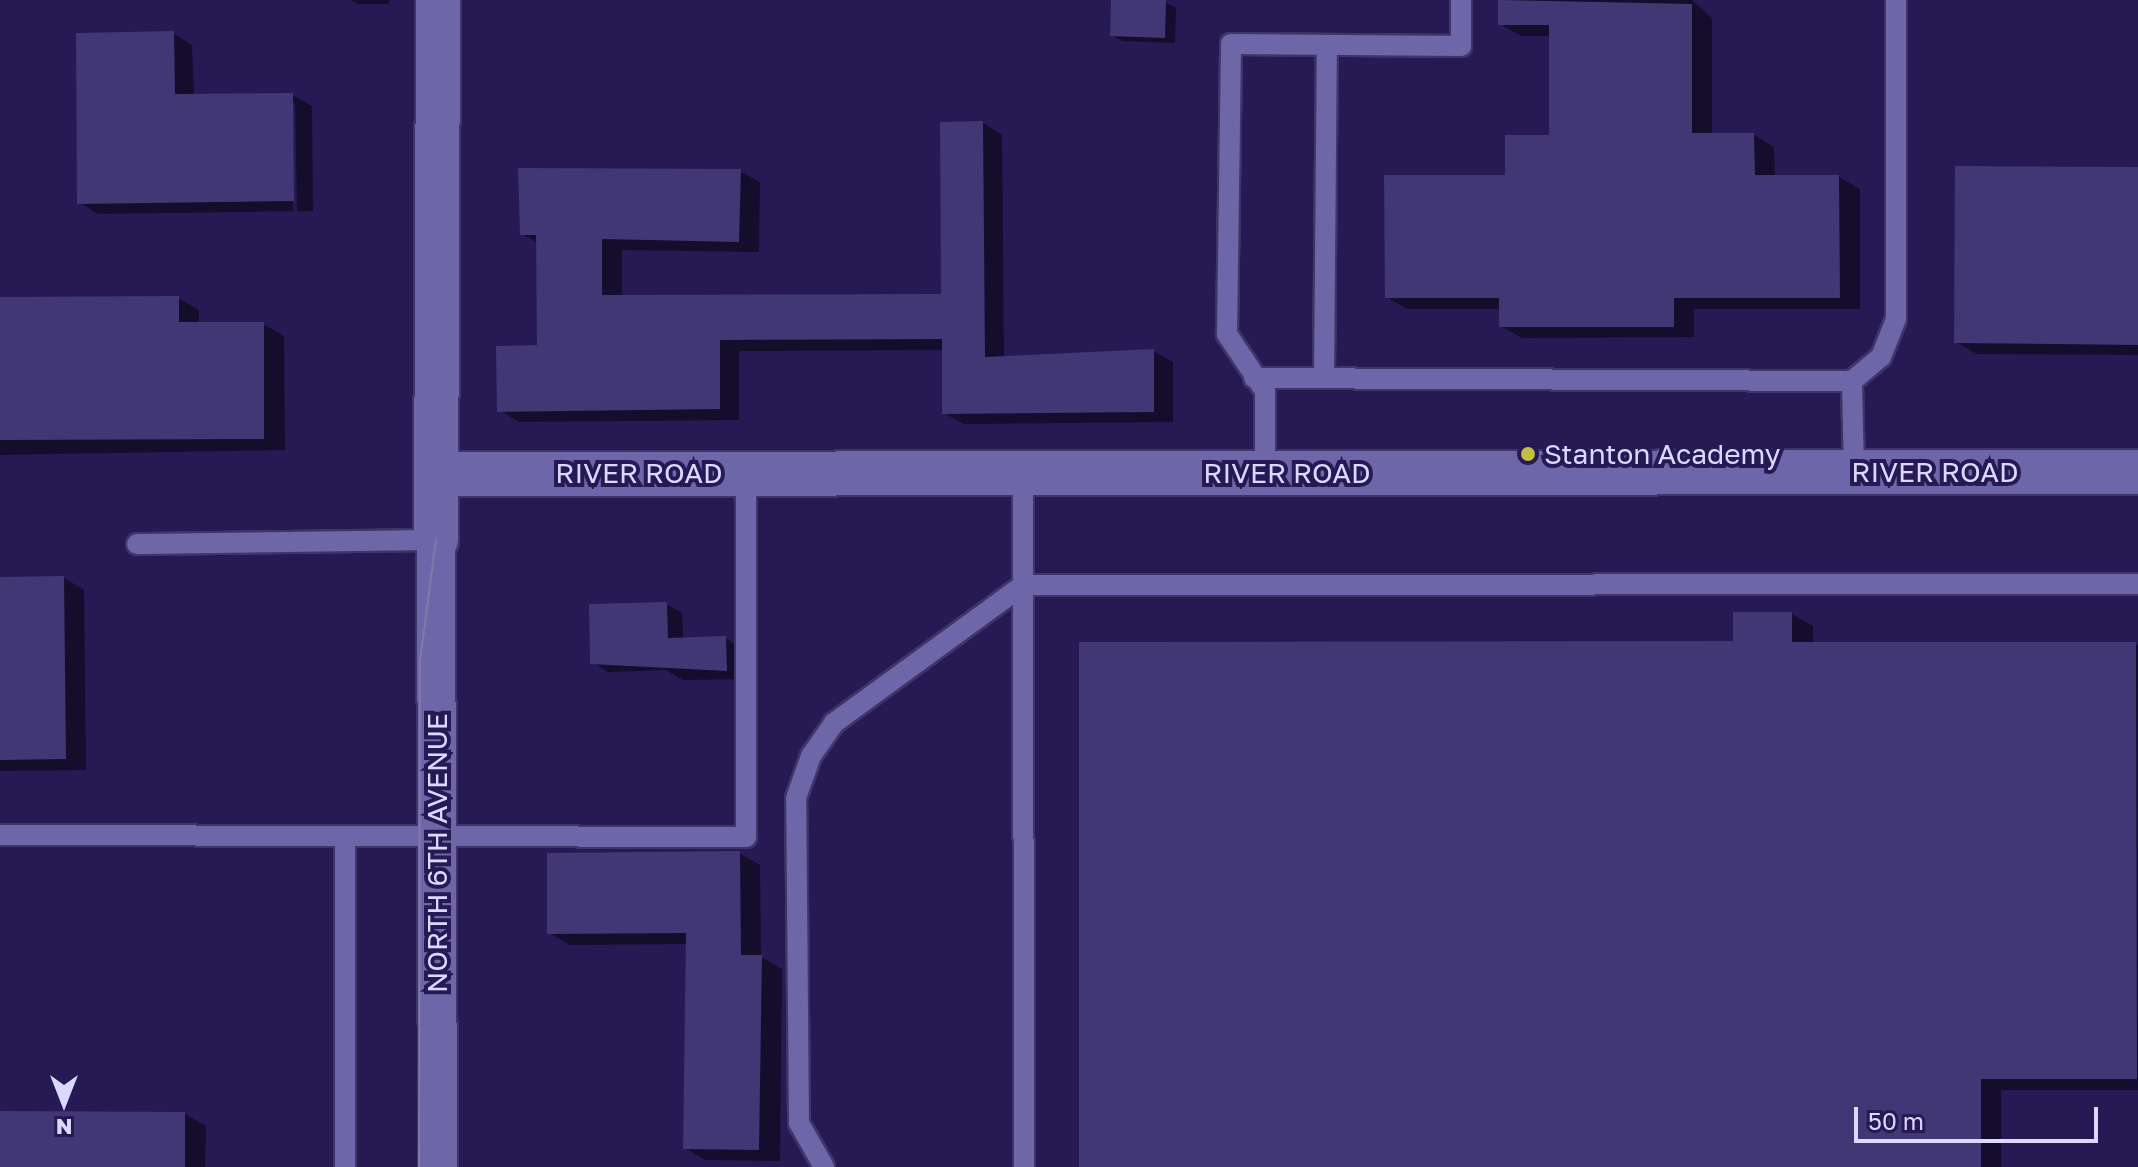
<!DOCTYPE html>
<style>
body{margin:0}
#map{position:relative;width:2138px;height:1167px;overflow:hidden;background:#261954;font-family:"Golos Text",sans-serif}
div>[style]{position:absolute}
.shadow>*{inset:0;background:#0007}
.building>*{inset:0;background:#413775}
.roads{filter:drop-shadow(2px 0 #413468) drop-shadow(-2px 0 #413468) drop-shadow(0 2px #413468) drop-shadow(0 -2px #413468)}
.service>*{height:20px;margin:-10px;padding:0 10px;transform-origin:10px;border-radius:10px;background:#6d66a8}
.minor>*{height:38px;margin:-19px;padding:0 19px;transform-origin:19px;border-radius:19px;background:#6d66a8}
.tertiary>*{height:44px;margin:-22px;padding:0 22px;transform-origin:22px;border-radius:22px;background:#6d66a8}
.tram>*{height:2px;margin:-1px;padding:0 1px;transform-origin:1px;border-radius:1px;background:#8179aa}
.dots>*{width:22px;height:22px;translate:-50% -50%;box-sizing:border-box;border:4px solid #261954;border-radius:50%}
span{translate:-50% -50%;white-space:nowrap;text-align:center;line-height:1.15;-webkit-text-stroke:8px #261954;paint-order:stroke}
.poi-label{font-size:28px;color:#dbd9ff}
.left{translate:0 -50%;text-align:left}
.street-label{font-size:28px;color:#dbd9ff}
.north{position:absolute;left:24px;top:1063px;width:80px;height:80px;-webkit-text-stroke:6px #261954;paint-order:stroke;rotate:180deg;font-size:22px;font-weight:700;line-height:32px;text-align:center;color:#dbd9ff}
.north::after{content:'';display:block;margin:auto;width:28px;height:36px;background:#dbd9ff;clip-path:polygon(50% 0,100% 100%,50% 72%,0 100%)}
.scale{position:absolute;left:1854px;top:1107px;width:244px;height:36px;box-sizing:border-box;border:4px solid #dbd9ff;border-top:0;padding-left:10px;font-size:24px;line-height:28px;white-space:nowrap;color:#dbd9ff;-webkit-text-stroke:6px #261954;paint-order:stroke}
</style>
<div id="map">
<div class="shadow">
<i style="clip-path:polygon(351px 0,389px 0,389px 4px,358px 4px)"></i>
<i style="clip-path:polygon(1072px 0,1130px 0,1165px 2px,1176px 8px,1175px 43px,1122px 41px,1112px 35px,1113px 0)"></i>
<i style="clip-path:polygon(1500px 0,1692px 0,1712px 18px,1712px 135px,1754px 135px,1774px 147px,1775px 177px,1839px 177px,1860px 189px,1860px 309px,1694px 309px,1694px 337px,1522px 338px,1501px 326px,1501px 309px,1407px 309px,1387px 297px,1551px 137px,1551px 36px,1521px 36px,1500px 24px)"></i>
<i style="clip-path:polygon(evenodd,173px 33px,192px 45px,194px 96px,292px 95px,312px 106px,313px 211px,98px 214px,79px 202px,173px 33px,291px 103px,295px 103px,297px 211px,293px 211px,291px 103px)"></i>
<i style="clip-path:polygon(983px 123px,1002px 135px,1004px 358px,1153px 351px,1173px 362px,1173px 422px,964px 424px,944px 413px,944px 350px,739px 351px,739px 420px,519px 422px,499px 410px,539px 347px,538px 243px,522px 234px,740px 171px,760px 182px,759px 252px,622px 250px,622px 297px,943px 296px)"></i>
<i style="clip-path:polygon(2138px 169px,2138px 355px,1977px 354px,1956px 342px)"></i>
<i style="clip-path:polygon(178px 298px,199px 310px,199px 324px,263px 324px,284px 336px,285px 450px,0 455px,0 299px)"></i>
<i style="clip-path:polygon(64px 578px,84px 590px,86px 770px,0 771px,0 579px)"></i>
<i style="clip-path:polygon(666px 604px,682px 613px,683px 640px,725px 638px,741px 648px,742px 679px,683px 680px,666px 670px,608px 672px,592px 662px)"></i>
<i style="clip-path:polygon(1792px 614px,1813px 626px,1813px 644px,2138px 645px,2138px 1090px,2001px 1090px,2001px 1167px,1081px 1167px,1735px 643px)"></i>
<i style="clip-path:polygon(739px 853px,760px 865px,761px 957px,782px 969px,780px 1161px,705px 1160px,685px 1148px,687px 944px,570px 945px,549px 933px)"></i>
<i style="clip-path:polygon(0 1113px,185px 1114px,206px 1126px,205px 1167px,0 1167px)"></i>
</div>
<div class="building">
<i style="clip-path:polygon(1111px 0,1166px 0,1165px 38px,1110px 36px)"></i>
<i style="clip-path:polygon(1498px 0,1692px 4px,1692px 133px,1754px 133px,1755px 175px,1839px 175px,1840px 298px,1674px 298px,1674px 327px,1499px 327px,1499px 298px,1385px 298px,1384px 175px,1505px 175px,1505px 135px,1549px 135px,1549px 25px,1498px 25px)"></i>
<i style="clip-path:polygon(174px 31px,175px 94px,293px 93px,294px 201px,77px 204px,76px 33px)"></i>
<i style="clip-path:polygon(983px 121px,985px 357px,1154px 349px,1154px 412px,942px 414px,942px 339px,720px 340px,720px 409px,497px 412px,496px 346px,537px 345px,536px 235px,520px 235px,518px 168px,741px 169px,739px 242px,602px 239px,602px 295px,941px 294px,940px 122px)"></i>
<i style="clip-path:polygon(1955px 166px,2138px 167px,2138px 345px,1954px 343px)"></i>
<i style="clip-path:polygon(179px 296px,179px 322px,264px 322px,264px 439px,0 440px,0 297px)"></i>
<i style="clip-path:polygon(64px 576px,66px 759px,0 760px,0 577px)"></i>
<i style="clip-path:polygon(667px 602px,668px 638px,726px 636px,727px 671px,590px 664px,589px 604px)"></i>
<i style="clip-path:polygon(1733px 612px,1792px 612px,1792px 642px,2136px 642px,2137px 1079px,1981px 1079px,1981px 1167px,1079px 1167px,1079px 642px,1733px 641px)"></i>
<i style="clip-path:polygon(740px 851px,741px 955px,762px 955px,759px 1150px,683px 1149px,686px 933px,547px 934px,547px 853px)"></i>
<i style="clip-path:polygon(0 1111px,185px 1112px,185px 1167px,0 1167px)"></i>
</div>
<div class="roads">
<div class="service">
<i style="left:1254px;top:378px;width:598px;rotate:0.29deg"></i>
<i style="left:1324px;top:378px;width:333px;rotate:-89.5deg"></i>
<i style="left:1854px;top:472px;width:91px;rotate:-91.3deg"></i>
<i style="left:1852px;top:381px;width:38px;rotate:-40deg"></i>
<i style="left:1881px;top:357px;width:41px;rotate:-68.5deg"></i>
<i style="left:1896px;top:319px;width:319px;rotate:-90deg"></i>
<i style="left:1023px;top:473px;width:694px;rotate:89.92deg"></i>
<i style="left:1265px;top:473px;width:82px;rotate:-90deg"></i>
<i style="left:1265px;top:391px;width:69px;rotate:-123.7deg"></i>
<i style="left:1227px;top:334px;width:290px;rotate:-89.2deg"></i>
<i style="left:1231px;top:44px;width:230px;rotate:0.5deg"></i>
<i style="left:1461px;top:46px;width:46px;rotate:-90deg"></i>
<i style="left:137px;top:544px;width:299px;rotate:-0.8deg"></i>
<i style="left:0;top:835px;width:746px;rotate:0.15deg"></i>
<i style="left:746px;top:837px;width:364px;rotate:-90deg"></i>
<i style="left:345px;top:837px;width:330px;rotate:90deg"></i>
<i style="left:824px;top:1167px;width:51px;rotate:-119.6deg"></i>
<i style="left:799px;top:1123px;width:325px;rotate:-90.5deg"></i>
<i style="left:796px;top:798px;width:45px;rotate:-70.3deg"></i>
<i style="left:811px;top:756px;width:40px;rotate:-55.1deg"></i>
<i style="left:834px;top:723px;width:234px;rotate:-36.1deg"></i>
<i style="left:1023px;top:585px;width:1115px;rotate:-0.05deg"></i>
</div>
<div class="minor">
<i style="left:436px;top:540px;width:627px;rotate:89.82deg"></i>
</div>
<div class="tertiary">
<i style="left:436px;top:474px;width:1702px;rotate:-0.07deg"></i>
<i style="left:436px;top:540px;width:540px;rotate:-89.79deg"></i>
</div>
</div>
<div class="tram">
<i style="left:419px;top:1167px;width:506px;rotate:-89.89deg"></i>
<i style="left:420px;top:661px;width:122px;rotate:-82.5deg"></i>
</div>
<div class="dots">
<i style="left:1528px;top:454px;background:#c1be40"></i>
</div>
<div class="poi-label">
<span class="left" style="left:1544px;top:454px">Stanton Academy</span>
</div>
<div class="street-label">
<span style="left:1935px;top:472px">RIVER ROAD</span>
<span style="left:639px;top:473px">RIVER ROAD</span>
<span style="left:1287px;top:473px">RIVER ROAD</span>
<span style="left:437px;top:853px;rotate:-90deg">NORTH 6TH AVENUE</span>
</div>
<div class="north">N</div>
<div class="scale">50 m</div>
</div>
